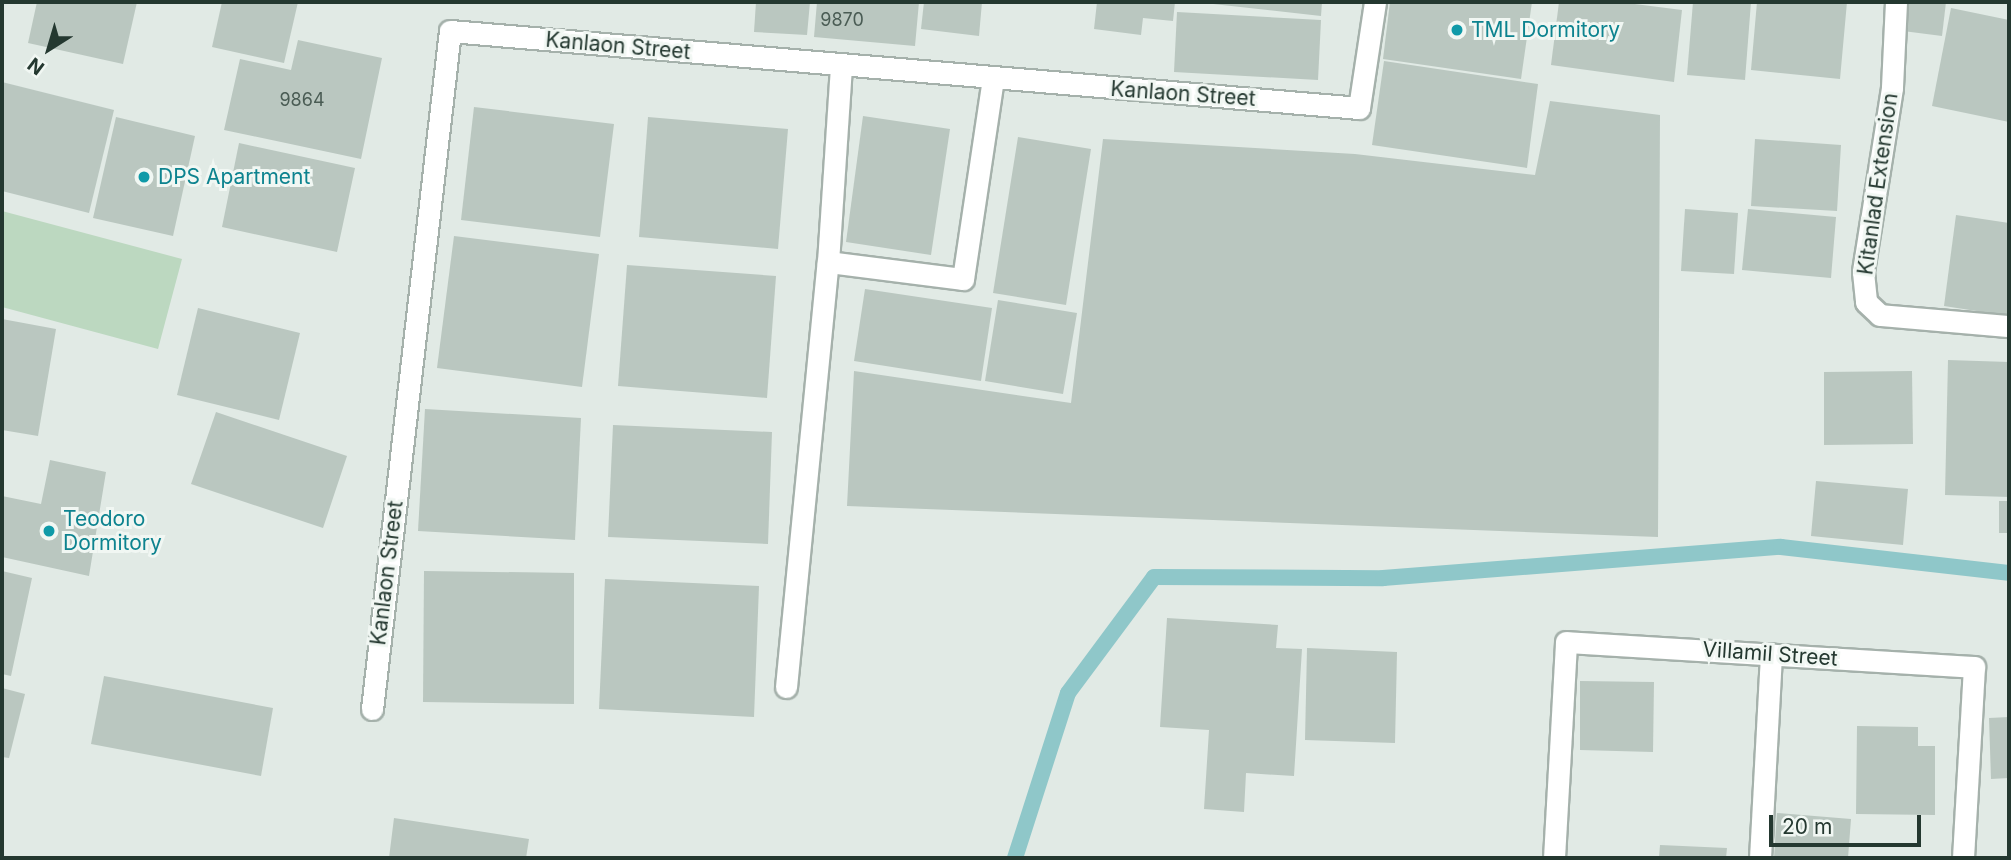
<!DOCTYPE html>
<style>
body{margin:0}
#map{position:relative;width:2011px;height:860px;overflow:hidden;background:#e1eae5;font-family:Inter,sans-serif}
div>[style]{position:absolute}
.green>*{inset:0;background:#bcd8c0}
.stream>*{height:16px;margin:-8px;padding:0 8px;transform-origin:8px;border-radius:8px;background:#8fc7c9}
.building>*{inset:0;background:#bac7c0}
.roads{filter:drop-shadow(2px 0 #a5b1ab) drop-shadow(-2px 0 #a5b1ab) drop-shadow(0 2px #a5b1ab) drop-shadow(0 -2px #a5b1ab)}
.service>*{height:21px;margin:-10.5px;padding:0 10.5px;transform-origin:10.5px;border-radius:10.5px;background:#fff}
.minor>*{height:21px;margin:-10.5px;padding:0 10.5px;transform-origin:10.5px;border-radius:10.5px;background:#fff}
.dots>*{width:19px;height:19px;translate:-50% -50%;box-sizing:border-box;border:4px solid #f1f7f3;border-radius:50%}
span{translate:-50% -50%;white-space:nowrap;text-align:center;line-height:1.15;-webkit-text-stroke:6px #f1f7f3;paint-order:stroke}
.number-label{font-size:18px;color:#4a5c54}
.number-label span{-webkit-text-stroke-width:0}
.culture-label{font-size:21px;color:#0d838f}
.left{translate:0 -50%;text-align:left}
.street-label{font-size:21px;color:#243830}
.frame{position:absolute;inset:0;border:4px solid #243830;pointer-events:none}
.north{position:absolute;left:14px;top:14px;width:70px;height:70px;-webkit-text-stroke:5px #f1f7f3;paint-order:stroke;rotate:217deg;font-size:19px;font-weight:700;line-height:28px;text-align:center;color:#243830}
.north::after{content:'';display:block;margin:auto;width:24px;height:32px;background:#243830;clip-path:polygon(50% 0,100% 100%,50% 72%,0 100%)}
.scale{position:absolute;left:1769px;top:815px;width:152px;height:32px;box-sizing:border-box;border:4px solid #243830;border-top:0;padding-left:9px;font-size:21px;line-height:24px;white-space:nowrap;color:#243830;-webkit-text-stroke:5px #f1f7f3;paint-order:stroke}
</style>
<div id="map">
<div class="green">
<i style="clip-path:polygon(2px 211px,182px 259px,158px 349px,2px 307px)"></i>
</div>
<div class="stream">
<i style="left:1015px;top:858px;width:173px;rotate:-72.2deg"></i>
<i style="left:1068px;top:693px;width:144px;rotate:-53.4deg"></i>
<i style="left:1154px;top:577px;width:229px;rotate:0.3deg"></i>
<i style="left:1383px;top:578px;width:399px;rotate:-4.5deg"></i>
<i style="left:1781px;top:547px;width:229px;rotate:6.5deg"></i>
</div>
<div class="building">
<i style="clip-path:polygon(37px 2px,137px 2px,123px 64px,28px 43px)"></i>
<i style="clip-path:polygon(222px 2px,298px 2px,284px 63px,212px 47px)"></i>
<i style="clip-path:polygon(756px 2px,810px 2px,807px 35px,754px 32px)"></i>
<i style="clip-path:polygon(817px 2px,919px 2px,915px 46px,814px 37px)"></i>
<i style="clip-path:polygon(924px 2px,982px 2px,979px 36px,921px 29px)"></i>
<i style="clip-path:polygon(1097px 2px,1175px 2px,1173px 21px,1143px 18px,1141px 35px,1094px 29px)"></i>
<i style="clip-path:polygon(1195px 2px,1322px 2px,1321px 16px)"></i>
<i style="clip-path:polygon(1390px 2px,1532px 2px,1521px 79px,1383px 59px)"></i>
<i style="clip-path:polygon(1559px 2px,1619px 2px,1682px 10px,1674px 82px,1551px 65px)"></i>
<i style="clip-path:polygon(1693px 2px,1751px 2px,1745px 80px,1687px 75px)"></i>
<i style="clip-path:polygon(1757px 2px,1847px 2px,1840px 79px,1751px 70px)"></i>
<i style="clip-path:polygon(1907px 2px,1946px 2px,1942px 36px,1903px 31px)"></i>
<i style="clip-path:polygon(1951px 8px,2009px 20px,2009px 122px,1932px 106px)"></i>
<i style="clip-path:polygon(1177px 12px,1321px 20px,1318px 80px,1174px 72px)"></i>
<i style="clip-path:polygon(298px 40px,382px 58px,361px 159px,224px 130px,240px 59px,291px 70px)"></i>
<i style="clip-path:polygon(1384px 61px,1538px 84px,1527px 168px,1372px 145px)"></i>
<i style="clip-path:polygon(2px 82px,114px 110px,89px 213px,2px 191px)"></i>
<i style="clip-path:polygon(1550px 101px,1660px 115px,1658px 537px,847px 506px,854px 371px,1071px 403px,1103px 139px,1355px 154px,1535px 175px)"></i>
<i style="clip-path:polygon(474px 107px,614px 124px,600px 237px,461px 220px)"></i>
<i style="clip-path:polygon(863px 116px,950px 129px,931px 255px,846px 242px)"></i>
<i style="clip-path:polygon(116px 117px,195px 136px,173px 236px,93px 218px)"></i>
<i style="clip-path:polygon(648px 117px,788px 129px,778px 249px,639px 237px)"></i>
<i style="clip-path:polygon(1018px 137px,1091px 149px,1066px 305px,993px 293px)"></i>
<i style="clip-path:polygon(1755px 139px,1841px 145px,1837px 211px,1751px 206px)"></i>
<i style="clip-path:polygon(239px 143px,355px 168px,337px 252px,222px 227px)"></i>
<i style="clip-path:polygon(1685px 209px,1738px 213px,1734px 274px,1681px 271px)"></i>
<i style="clip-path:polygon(1748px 209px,1836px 217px,1831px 278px,1742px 270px)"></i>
<i style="clip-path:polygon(1956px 215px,2009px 223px,2009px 316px,1944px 306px)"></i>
<i style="clip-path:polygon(454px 236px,599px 254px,582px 387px,437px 368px)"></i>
<i style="clip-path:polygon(627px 265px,776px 276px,767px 398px,618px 386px)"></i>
<i style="clip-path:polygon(865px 289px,992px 308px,981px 381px,854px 361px)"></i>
<i style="clip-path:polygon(998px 300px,1077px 313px,1063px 394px,985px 381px)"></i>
<i style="clip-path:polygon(198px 308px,300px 333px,279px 420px,177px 395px)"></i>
<i style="clip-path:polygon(2px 319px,56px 329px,38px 436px,2px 430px)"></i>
<i style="clip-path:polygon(1948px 360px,2009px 362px,2009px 497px,1945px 495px)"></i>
<i style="clip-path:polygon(1912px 371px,1913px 444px,1824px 445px,1824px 372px)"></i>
<i style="clip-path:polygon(425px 409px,581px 418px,575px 540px,418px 531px)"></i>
<i style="clip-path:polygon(216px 412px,347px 456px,323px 528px,191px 484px)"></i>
<i style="clip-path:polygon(613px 425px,772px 432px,768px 544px,608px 537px)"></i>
<i style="clip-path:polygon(50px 460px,106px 472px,89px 576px,2px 557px,2px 496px,41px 504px)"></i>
<i style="clip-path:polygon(1816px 481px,1908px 489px,1903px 545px,1811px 536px)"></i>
<i style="clip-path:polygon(1999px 501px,2009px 501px,2009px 533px,1999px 533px)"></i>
<i style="clip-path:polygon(2px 571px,32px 578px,11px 676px,2px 674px)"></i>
<i style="clip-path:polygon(424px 571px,574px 573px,574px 704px,423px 702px)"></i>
<i style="clip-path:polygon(605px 579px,759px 586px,754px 717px,599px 709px)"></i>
<i style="clip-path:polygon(1167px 618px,1278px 625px,1276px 648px,1302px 649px,1294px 776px,1246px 773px,1244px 812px,1204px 809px,1209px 730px,1160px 727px)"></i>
<i style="clip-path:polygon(1307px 648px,1397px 652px,1395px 743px,1305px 740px)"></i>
<i style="clip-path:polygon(104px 676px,273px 708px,261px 776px,91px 744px)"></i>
<i style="clip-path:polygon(1580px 681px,1654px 682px,1653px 752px,1580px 750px)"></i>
<i style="clip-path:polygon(2px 688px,25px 694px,9px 758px,2px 757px)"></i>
<i style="clip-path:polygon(2009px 717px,2009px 778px,1991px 779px,1989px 718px)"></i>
<i style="clip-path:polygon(1857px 726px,1918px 727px,1918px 746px,1935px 746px,1935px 815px,1856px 814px)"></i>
<i style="clip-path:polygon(1777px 813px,1851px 819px,1848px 858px,1774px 858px)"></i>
<i style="clip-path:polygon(394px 818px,529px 839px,526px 858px,389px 858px)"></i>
<i style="clip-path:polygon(1660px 845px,1727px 848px,1726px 858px,1659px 858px)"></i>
</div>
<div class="roads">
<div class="service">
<i style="left:828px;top:262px;width:136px;rotate:7.2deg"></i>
<i style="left:963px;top:279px;width:202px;rotate:-81.5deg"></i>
<i style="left:786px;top:687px;width:427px;rotate:-84.4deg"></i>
<i style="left:828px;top:262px;width:196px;rotate:-86.2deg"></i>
</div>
<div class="minor">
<i style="left:1896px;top:2px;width:86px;rotate:92.7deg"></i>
<i style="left:1892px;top:88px;width:186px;rotate:99deg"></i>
<i style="left:1863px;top:272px;width:30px;rotate:84deg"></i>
<i style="left:1866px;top:302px;width:19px;rotate:43deg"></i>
<i style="left:1880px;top:315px;width:129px;rotate:4.9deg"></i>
<i style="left:372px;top:709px;width:682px;rotate:-83.44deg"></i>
<i style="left:450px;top:31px;width:912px;rotate:4.84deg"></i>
<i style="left:1359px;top:108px;width:107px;rotate:-81.4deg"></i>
<i style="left:1554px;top:858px;width:216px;rotate:-86.8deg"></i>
<i style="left:1566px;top:642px;width:409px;rotate:3.5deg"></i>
<i style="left:1974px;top:667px;width:191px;rotate:93.3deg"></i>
<i style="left:1760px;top:858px;width:204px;rotate:-86.9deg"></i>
</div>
</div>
<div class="dots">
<i style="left:1457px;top:30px;background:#0f9aa8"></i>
<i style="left:144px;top:177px;background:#0f9aa8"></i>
<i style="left:49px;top:531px;background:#0f9aa8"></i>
</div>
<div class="number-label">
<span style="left:842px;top:20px">9870</span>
<span style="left:302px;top:100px">9864</span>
</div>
<div class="culture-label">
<span class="left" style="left:1471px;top:30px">TML Dormitory</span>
<span class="left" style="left:158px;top:177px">DPS Apartment</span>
<span class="left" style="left:63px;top:531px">Teodoro<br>Dormitory</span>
</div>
<div class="street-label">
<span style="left:618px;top:46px;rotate:5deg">Kanlaon Street</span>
<span style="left:1183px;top:94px;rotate:4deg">Kanlaon Street</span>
<span style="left:1878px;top:184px;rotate:-82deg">Kitanlad Extension</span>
<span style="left:387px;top:573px;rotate:-83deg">Kanlaon Street</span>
<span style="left:1770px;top:654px;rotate:4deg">Villamil Street</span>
</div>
<div class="frame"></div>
<div class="north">N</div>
<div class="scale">20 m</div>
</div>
